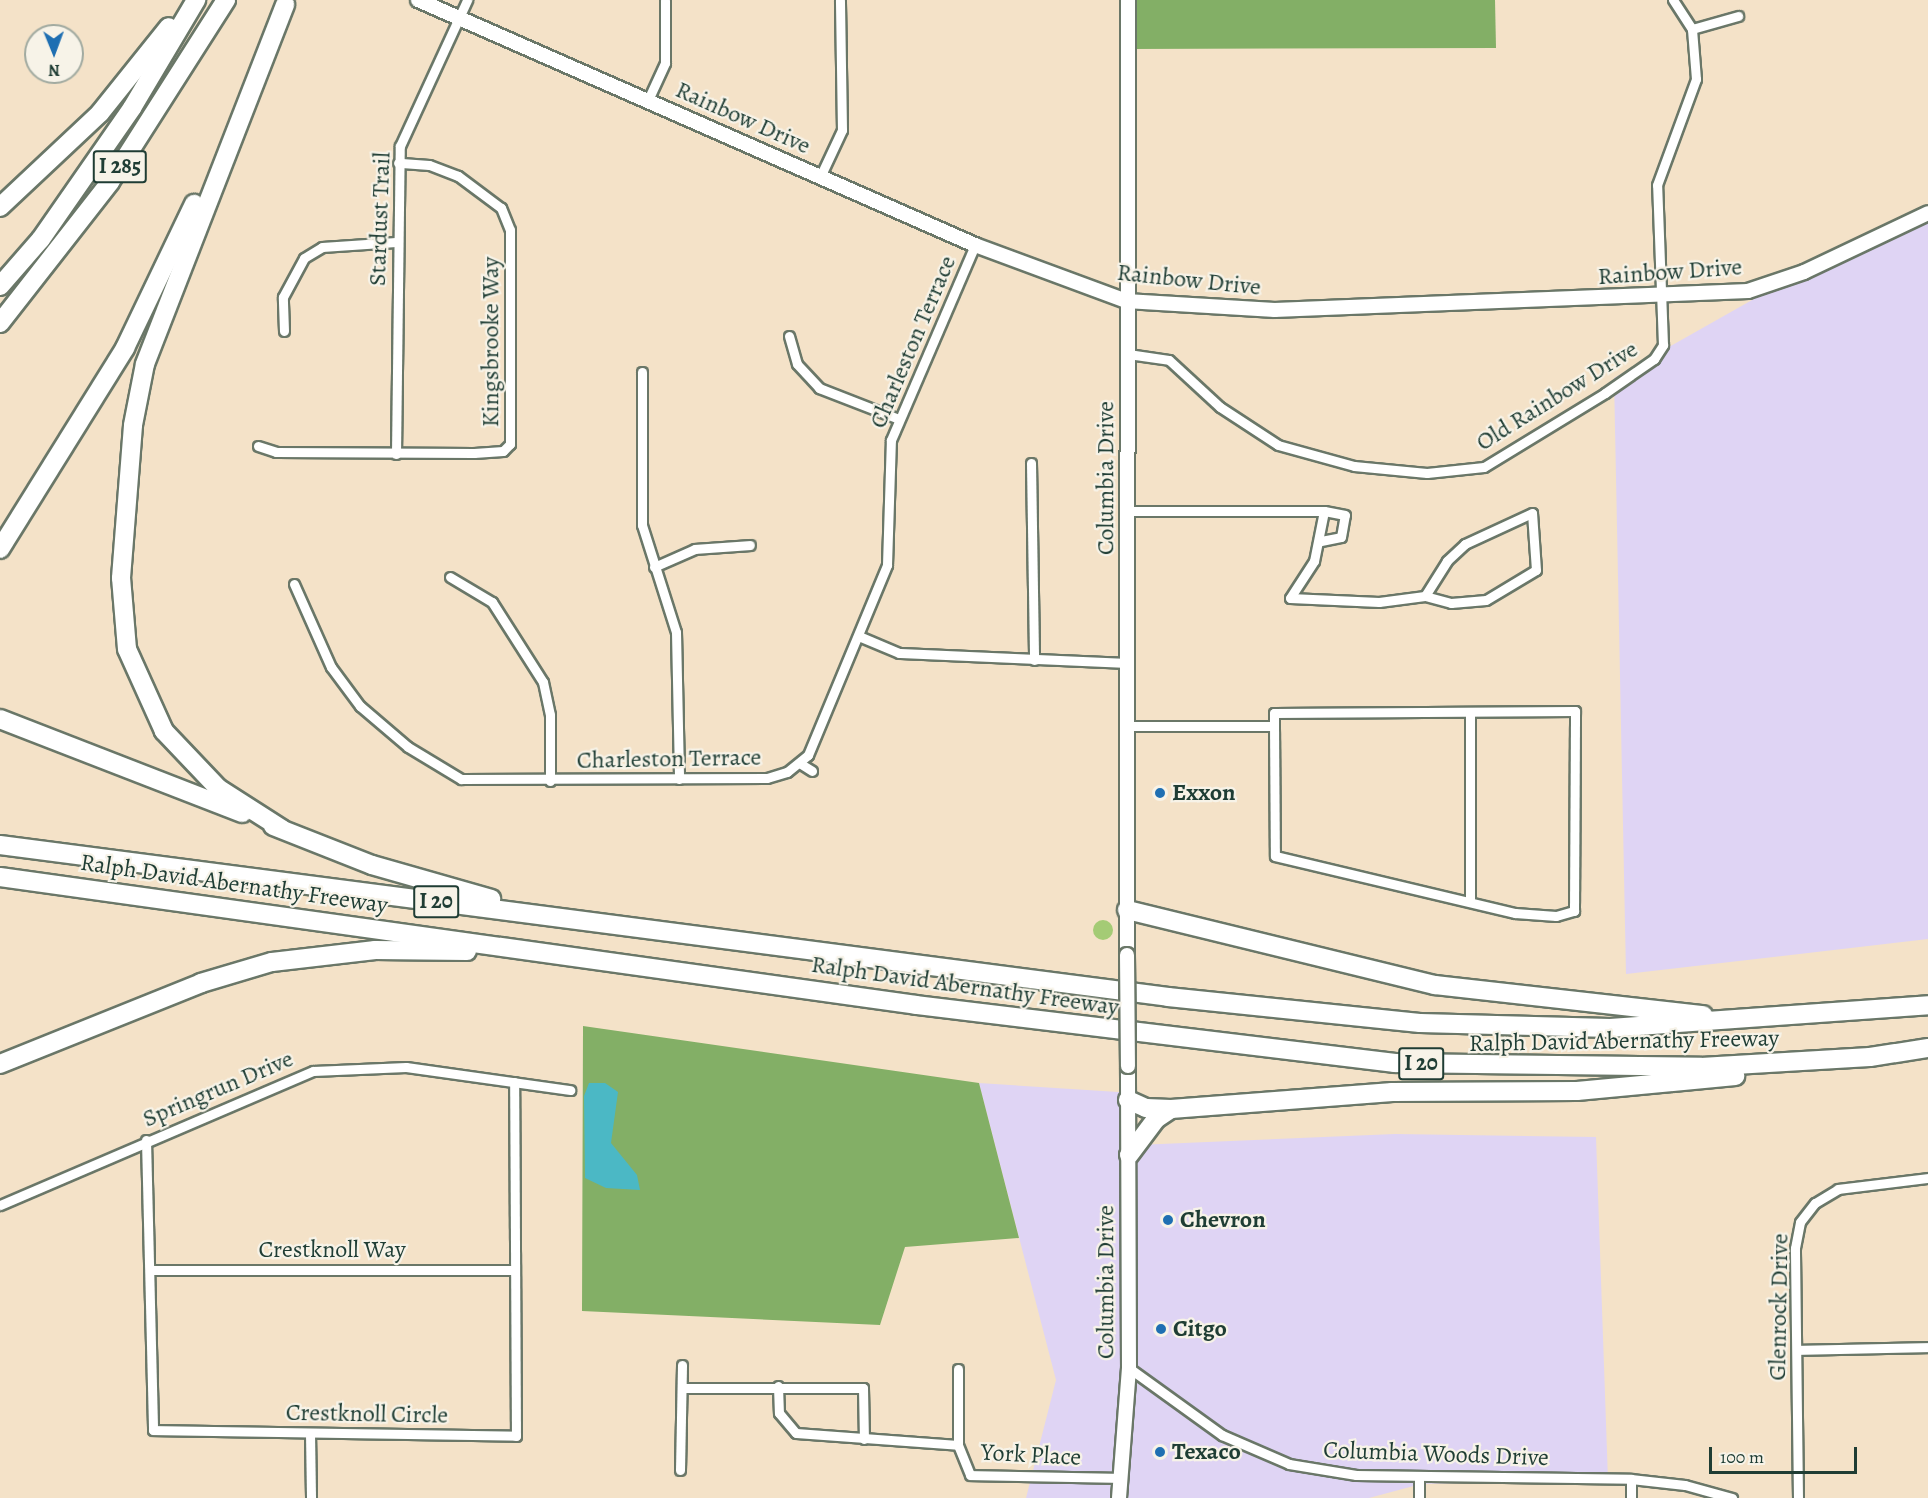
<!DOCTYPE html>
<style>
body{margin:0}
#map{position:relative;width:1928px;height:1498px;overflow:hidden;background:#f4e2c8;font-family:Alegreya,serif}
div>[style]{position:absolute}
.built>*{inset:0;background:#dfd4f4}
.green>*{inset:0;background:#a4cb75}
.round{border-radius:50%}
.forest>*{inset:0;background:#83af66}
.water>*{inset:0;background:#4bb8c5}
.roads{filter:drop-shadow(2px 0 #6a7768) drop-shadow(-2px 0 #6a7768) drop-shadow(0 2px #6a7768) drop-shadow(0 -2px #6a7768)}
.street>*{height:9px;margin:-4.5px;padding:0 4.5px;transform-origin:4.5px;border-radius:4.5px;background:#fff}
.secondary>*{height:14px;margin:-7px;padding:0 7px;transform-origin:7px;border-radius:7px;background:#fff}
.highway>*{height:18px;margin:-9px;padding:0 9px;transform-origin:9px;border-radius:9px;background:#fff}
.bridges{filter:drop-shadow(2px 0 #6a7768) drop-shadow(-2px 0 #6a7768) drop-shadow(0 2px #6a7768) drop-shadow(0 -2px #6a7768)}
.secondary-bridge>*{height:14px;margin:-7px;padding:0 7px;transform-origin:7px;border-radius:7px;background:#fff}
.dots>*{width:16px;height:16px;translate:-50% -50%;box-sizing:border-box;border:3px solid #f7f3e8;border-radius:50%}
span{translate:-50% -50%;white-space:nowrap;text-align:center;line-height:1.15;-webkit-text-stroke:4.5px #f7f3e8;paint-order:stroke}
.shield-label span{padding:2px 4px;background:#f7f3e8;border:2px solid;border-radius:4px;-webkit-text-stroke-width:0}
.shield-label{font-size:22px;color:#1f3d34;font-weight:700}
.street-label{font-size:24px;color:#1f3d34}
.poi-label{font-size:24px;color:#1f3d34;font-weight:700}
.left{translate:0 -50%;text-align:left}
.north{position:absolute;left:24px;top:24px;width:60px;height:60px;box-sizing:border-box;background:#f7f3e8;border:2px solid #a1aaa0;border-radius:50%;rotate:179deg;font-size:16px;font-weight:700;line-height:24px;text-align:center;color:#1f3d34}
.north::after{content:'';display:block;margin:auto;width:21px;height:27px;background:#1f6fb2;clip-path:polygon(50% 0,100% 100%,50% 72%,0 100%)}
.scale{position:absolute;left:1709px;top:1447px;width:148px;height:27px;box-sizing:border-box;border:3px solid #1f3d34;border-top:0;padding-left:8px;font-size:18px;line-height:21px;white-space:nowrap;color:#1f3d34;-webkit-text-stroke:4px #f7f3e8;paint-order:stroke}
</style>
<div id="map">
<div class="built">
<i style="clip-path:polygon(1928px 211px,1928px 939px,1626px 974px,1614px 378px,1839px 251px)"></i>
<i style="clip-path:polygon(979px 1083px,1134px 1093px,1137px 1145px,1395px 1134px,1596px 1137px,1608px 1480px,1421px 1484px,1369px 1498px,1026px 1498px,1056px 1380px)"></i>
</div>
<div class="green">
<i class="round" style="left:1093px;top:920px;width:20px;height:20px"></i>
</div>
<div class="forest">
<i style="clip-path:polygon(1130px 0,1495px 0,1496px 48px,1129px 49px)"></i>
<i style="clip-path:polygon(583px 1026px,979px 1083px,1019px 1238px,905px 1247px,880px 1325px,582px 1311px)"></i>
</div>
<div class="water">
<i style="clip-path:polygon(589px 1083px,605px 1083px,618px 1092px,611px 1143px,637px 1175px,640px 1190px,606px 1188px,585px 1178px,584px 1096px)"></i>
</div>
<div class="roads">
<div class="street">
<i style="left:1692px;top:29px;width:48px;rotate:-15.8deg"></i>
<i style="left:648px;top:100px;width:41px;rotate:-65.3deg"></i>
<i style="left:665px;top:63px;width:63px;rotate:-90deg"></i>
<i style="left:820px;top:177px;width:52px;rotate:-64.9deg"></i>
<i style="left:842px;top:130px;width:130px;rotate:-90.9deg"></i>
<i style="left:284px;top:331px;width:34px;rotate:-92deg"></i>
<i style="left:283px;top:297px;width:44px;rotate:-61.7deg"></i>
<i style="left:304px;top:258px;width:21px;rotate:-31deg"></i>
<i style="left:322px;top:247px;width:74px;rotate:-3.9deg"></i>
<i style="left:789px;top:336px;width:29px;rotate:74deg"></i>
<i style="left:797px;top:364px;width:33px;rotate:47deg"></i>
<i style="left:819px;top:388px;width:86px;rotate:21.2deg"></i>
<i style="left:1128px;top:354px;width:41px;rotate:8.3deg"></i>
<i style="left:1169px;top:360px;width:69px;rotate:42.7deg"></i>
<i style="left:1220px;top:407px;width:69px;rotate:33.2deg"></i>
<i style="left:1278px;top:445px;width:79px;rotate:15.4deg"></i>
<i style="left:1354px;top:466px;width:73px;rotate:5.5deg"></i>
<i style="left:1427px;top:473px;width:57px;rotate:-6deg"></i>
<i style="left:1484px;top:467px;width:142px;rotate:-31.4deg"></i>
<i style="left:1605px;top:393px;width:60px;rotate:-34.8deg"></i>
<i style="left:1654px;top:359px;width:17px;rotate:-57deg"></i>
<i style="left:1663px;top:345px;width:160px;rotate:-92.1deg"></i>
<i style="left:1657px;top:185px;width:113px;rotate:-69.8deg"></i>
<i style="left:1696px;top:79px;width:50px;rotate:-94.6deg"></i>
<i style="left:1692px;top:29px;width:35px;rotate:-123deg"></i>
<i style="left:642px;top:372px;width:153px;rotate:90deg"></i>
<i style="left:642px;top:525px;width:112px;rotate:72.4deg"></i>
<i style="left:676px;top:632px;width:147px;rotate:88.8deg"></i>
<i style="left:258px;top:446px;width:19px;rotate:18deg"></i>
<i style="left:276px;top:452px;width:198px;rotate:0.3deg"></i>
<i style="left:474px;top:453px;width:29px;rotate:-4deg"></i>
<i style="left:503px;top:451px;width:10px;rotate:-45deg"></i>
<i style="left:510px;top:444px;width:214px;rotate:-90deg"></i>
<i style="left:510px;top:230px;width:24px;rotate:-112deg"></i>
<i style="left:501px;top:208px;width:54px;rotate:-143.3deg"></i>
<i style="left:458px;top:176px;width:31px;rotate:-159deg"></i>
<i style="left:429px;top:165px;width:31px;rotate:-176deg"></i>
<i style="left:396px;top:454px;width:308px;rotate:-89.3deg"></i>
<i style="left:400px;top:146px;width:161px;rotate:-65.3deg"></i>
<i style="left:1031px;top:463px;width:197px;rotate:89.1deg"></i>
<i style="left:1129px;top:511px;width:195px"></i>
<i style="left:1324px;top:511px;width:51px;rotate:101.3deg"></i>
<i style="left:1314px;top:561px;width:44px;rotate:123deg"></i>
<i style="left:1290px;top:598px;width:89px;rotate:2.6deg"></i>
<i style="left:1379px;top:602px;width:46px;rotate:-7.4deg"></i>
<i style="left:1425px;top:596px;width:27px;rotate:15deg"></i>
<i style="left:1451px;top:603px;width:35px;rotate:-5deg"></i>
<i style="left:1486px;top:600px;width:58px;rotate:-31deg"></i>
<i style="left:1536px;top:570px;width:57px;rotate:-94deg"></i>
<i style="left:1532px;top:513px;width:74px;rotate:155.2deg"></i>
<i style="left:1465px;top:544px;width:25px;rotate:137deg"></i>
<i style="left:1447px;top:561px;width:41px;rotate:122.2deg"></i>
<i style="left:1321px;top:541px;width:20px;rotate:-11deg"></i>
<i style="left:1341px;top:537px;width:22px;rotate:-80deg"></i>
<i style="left:1345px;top:515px;width:21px;rotate:-169deg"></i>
<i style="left:654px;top:567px;width:45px;rotate:-23.7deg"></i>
<i style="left:695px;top:549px;width:55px;rotate:-4.2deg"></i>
<i style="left:450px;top:577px;width:49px;rotate:30.8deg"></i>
<i style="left:492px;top:602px;width:95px;rotate:57.5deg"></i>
<i style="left:543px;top:682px;width:34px;rotate:78deg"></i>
<i style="left:550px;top:715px;width:66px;rotate:90deg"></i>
<i style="left:294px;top:584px;width:91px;rotate:66deg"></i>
<i style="left:331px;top:667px;width:49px;rotate:53.4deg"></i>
<i style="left:360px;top:706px;width:63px;rotate:40.5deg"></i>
<i style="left:408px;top:747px;width:62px;rotate:31.1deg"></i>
<i style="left:461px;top:779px;width:306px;rotate:-0.2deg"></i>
<i style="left:767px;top:778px;width:21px;rotate:-17deg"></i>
<i style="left:787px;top:772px;width:27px;rotate:-39deg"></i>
<i style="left:808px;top:755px;width:206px;rotate:-67.4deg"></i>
<i style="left:887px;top:565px;width:125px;rotate:-88.2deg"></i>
<i style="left:891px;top:440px;width:212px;rotate:-66.7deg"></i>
<i style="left:861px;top:637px;width:41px;rotate:22.8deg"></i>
<i style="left:899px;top:653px;width:230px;rotate:2.5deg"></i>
<i style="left:1470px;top:712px;width:189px;rotate:90deg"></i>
<i style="left:1128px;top:726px;width:146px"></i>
<i style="left:1274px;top:726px;width:130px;rotate:89.6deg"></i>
<i style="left:1275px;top:856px;width:247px;rotate:13.4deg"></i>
<i style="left:1515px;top:913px;width:41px;rotate:4.2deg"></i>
<i style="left:1556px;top:916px;width:19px;rotate:-16deg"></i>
<i style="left:1574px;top:911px;width:200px;rotate:-89.7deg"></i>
<i style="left:1575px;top:711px;width:301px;rotate:179.6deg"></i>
<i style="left:1274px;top:713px;width:13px;rotate:90deg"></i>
<i style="left:801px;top:764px;width:13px;rotate:32deg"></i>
<i style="left:146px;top:1140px;width:290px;rotate:88.6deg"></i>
<i style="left:153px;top:1430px;width:363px;rotate:0.9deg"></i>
<i style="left:516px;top:1436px;width:354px;rotate:-90.3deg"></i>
<i style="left:0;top:1205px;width:340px;rotate:-23.2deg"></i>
<i style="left:313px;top:1071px;width:93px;rotate:-2.5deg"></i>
<i style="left:406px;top:1067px;width:166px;rotate:8deg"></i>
<i style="left:151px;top:1270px;width:362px"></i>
<i style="left:1797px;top:1350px;width:131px;rotate:-1.3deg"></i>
<i style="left:1129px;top:1368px;width:115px;rotate:35.8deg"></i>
<i style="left:1222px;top:1435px;width:73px;rotate:23.4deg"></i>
<i style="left:1289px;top:1464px;width:68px;rotate:9.3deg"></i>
<i style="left:1356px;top:1475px;width:275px;rotate:0.8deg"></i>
<i style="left:1631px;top:1479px;width:54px;rotate:6.3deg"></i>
<i style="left:1685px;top:1485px;width:49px;rotate:15.5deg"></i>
<i style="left:958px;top:1369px;width:76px;rotate:90deg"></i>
<i style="left:958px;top:1445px;width:32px;rotate:68deg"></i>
<i style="left:970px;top:1475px;width:150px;rotate:1.1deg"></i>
<i style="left:778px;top:1386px;width:27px;rotate:88deg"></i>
<i style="left:779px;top:1413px;width:26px;rotate:50deg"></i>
<i style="left:796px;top:1433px;width:162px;rotate:4.2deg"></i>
<i style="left:682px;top:1388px;width:181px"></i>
<i style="left:863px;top:1388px;width:51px;rotate:88.9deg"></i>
<i style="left:310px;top:1433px;width:65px;rotate:89.1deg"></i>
<i style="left:680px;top:1470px;width:105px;rotate:-88.9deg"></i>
<i style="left:1419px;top:1477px;width:21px;rotate:90deg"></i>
<i style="left:1631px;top:1479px;width:19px;rotate:90deg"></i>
<i style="left:1798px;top:1498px;width:250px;rotate:-90.7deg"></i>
<i style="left:1795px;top:1248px;width:26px;rotate:-79deg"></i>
<i style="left:1800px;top:1222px;width:24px;rotate:-52deg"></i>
<i style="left:1815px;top:1203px;width:27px;rotate:-31deg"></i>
<i style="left:1838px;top:1189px;width:91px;rotate:-7deg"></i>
</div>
<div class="secondary">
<i style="left:418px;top:0;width:609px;rotate:23.74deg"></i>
<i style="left:975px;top:245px;width:161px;rotate:20.3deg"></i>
<i style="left:1126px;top:301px;width:149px;rotate:3.5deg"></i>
<i style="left:1275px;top:310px;width:473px;rotate:-2.3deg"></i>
<i style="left:1748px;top:291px;width:59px;rotate:-18.7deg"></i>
<i style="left:1804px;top:272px;width:137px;rotate:-25.4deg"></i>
<i style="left:1127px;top:955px;width:955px;rotate:-89.94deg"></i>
<i style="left:1119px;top:1498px;width:130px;rotate:-85.6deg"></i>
<i style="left:1129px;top:1368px;width:302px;rotate:-90.2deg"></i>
</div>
<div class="highway">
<i style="left:0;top:207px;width:137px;rotate:-43.2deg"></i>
<i style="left:100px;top:113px;width:110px;rotate:-51.3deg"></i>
<i style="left:0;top:286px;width:62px;rotate:-48.9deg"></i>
<i style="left:41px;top:239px;width:160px;rotate:-55.2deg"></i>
<i style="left:132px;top:108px;width:126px;rotate:-59.3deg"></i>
<i style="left:0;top:323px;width:179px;rotate:-52deg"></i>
<i style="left:110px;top:182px;width:216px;rotate:-57.5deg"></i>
<i style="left:0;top:549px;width:237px;rotate:-58.1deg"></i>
<i style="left:125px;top:348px;width:160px;rotate:-64.4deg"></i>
<i style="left:0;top:719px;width:260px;rotate:21.2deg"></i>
<i style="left:273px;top:826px;width:106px;rotate:21.5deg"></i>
<i style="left:372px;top:865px;width:124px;rotate:15.9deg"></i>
<i style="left:282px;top:829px;width:76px;rotate:-147.4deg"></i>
<i style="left:218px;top:788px;width:79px;rotate:-133.5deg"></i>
<i style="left:164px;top:731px;width:90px;rotate:-114.3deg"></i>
<i style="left:127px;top:649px;width:71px;rotate:-94.8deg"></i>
<i style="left:121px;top:578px;width:153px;rotate:-85.5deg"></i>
<i style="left:133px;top:425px;width:62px;rotate:-78.9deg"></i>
<i style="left:145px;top:364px;width:386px;rotate:-68.7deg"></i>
<i style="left:0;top:845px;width:1178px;rotate:7.41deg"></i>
<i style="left:1168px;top:997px;width:253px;rotate:5.9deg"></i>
<i style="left:1420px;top:1023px;width:190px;rotate:1.5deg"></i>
<i style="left:1610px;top:1028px;width:319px;rotate:-4.1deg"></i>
<i style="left:0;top:877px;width:925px;rotate:7.95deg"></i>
<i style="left:916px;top:1005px;width:482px;rotate:6.9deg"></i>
<i style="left:1394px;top:1063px;width:307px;rotate:0.7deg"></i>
<i style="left:1701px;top:1067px;width:169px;rotate:-3.4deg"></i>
<i style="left:1870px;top:1057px;width:59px;rotate:-8.8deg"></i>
<i style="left:1127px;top:910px;width:317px;rotate:13.7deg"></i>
<i style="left:1435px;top:985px;width:270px;rotate:6.4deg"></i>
<i style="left:0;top:1064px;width:217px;rotate:-21.9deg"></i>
<i style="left:201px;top:983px;width:74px;rotate:-16.5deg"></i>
<i style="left:272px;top:962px;width:104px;rotate:-6.6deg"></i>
<i style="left:375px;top:950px;width:92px;rotate:0.6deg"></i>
<i style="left:1128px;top:1100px;width:20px;rotate:24deg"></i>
<i style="left:1146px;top:1108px;width:25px;rotate:2deg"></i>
<i style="left:1129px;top:1155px;width:45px;rotate:-53.1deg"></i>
<i style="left:1156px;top:1119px;width:18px;rotate:-34deg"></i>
<i style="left:1171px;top:1109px;width:222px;rotate:-4.4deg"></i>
<i style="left:1392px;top:1092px;width:185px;rotate:-0.3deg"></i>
<i style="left:1577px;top:1091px;width:159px;rotate:-5.4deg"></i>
</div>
</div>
<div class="bridges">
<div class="secondary-bridge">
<i style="left:1127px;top:955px;width:111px;rotate:89.5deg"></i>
</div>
</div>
<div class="dots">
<i style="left:1160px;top:793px;background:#1f6fb2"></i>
<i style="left:1168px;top:1220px;background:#1f6fb2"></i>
<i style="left:1161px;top:1329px;background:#1f6fb2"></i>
<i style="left:1160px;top:1452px;background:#1f6fb2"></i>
</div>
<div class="shield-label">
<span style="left:120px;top:167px">I 285</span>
<span style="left:436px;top:902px">I 20</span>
<span style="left:1421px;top:1064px">I 20</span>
</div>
<div class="street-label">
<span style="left:743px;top:118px;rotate:24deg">Rainbow Drive</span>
<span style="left:380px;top:219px;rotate:-88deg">Stardust Trail</span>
<span style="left:1670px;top:272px;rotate:-4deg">Rainbow Drive</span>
<span style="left:1189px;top:280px;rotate:6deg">Rainbow Drive</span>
<span style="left:491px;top:342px;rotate:-90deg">Kingsbrooke Way</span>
<span style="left:913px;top:342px;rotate:-67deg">Charleston Terrace</span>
<span style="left:1557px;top:396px;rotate:-32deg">Old Rainbow Drive</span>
<span style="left:1106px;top:478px;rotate:-90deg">Columbia Drive</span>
<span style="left:669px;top:759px;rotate:-1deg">Charleston Terrace</span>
<span style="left:234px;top:884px;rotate:8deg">Ralph David Abernathy Freeway</span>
<span style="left:965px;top:986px;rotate:8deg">Ralph David Abernathy Freeway</span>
<span style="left:1624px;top:1041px;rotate:-1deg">Ralph David Abernathy Freeway</span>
<span style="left:218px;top:1089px;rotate:-23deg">Springrun Drive</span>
<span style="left:332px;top:1250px">Crestknoll Way</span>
<span style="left:1106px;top:1282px;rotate:-90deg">Columbia Drive</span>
<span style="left:1779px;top:1307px;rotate:-89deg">Glenrock Drive</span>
<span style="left:367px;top:1414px;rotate:1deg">Crestknoll Circle</span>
<span style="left:1436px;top:1454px;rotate:2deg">Columbia Woods Drive</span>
<span style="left:1031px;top:1455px;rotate:3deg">York Place</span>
</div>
<div class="poi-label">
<span class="left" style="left:1172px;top:793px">Exxon</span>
<span class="left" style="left:1180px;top:1220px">Chevron</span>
<span class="left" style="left:1173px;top:1329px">Citgo</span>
<span class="left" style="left:1172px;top:1452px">Texaco</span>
</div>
<div class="north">N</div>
<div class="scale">100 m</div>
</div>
